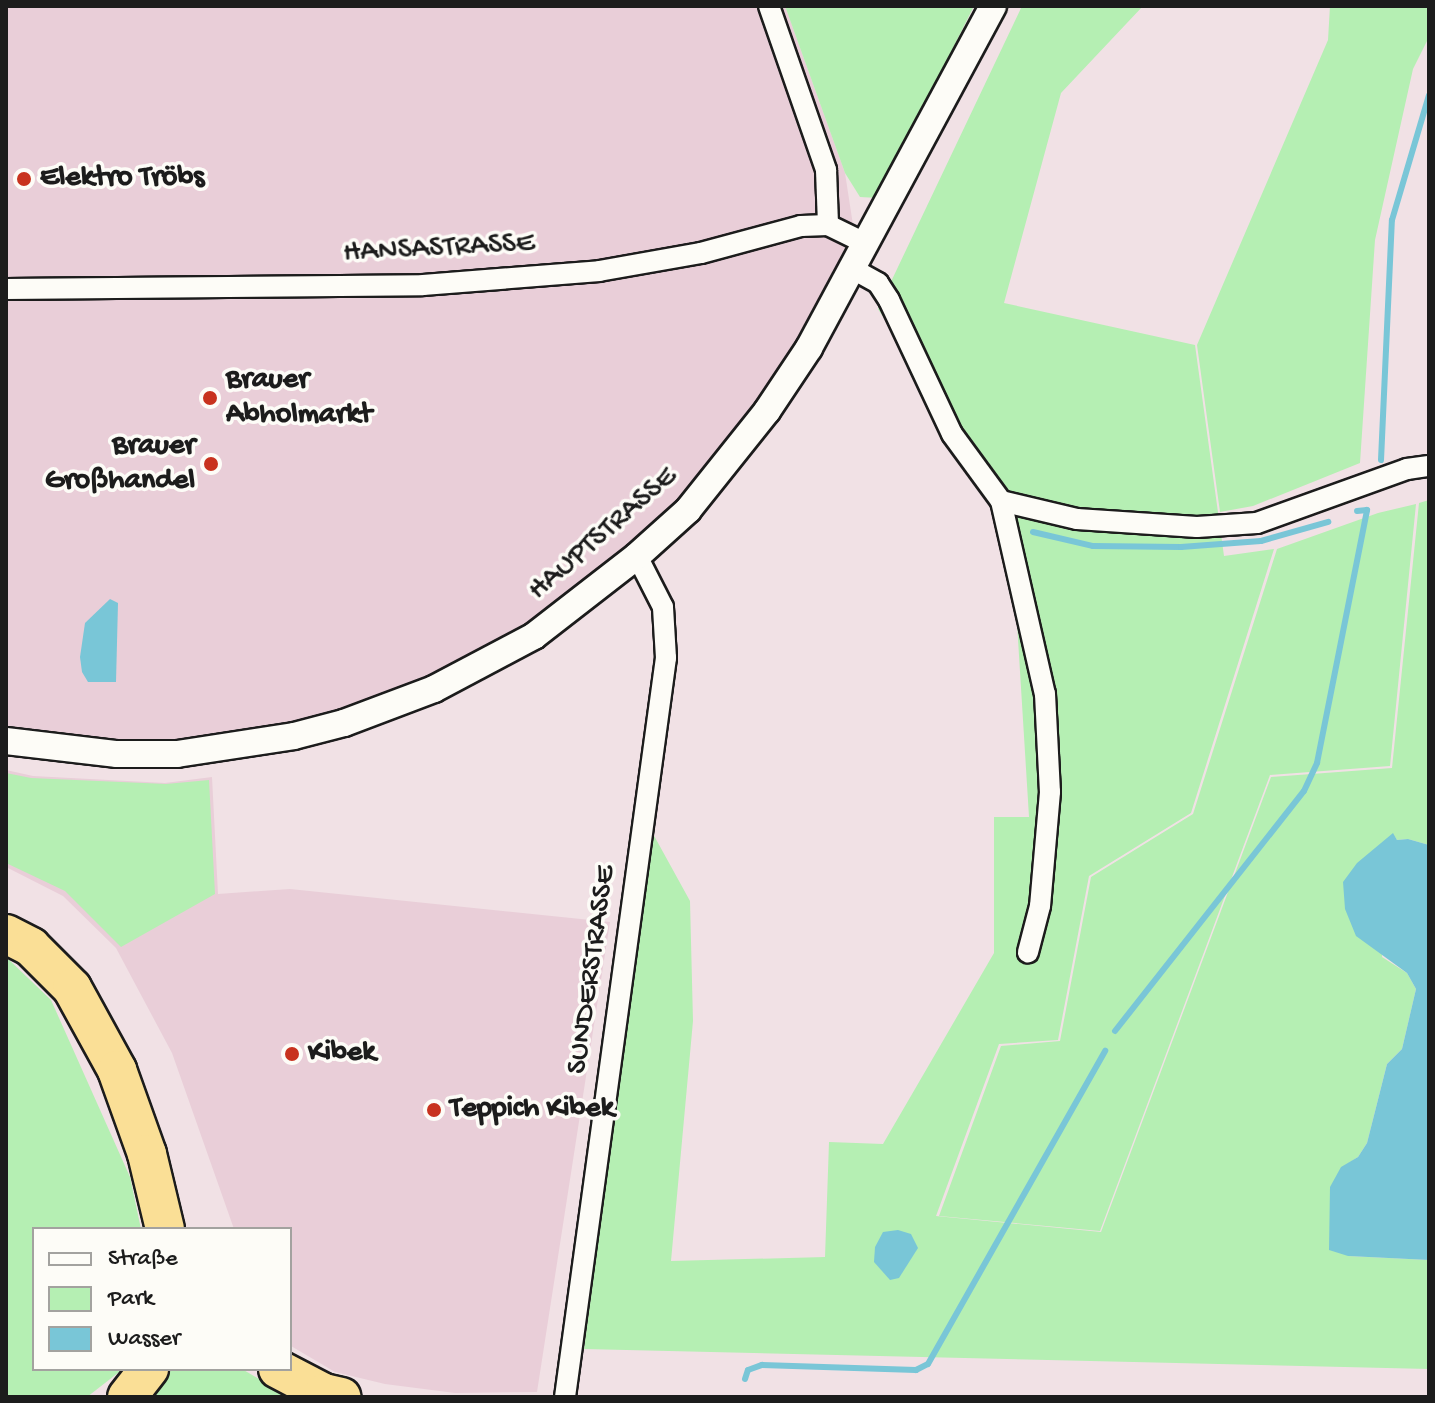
<!DOCTYPE html>
<meta charset="utf-8">
<style>
body{margin:0}
#map{position:relative;width:1435px;height:1403px;overflow:hidden;background:#f1e1e5;font-family:"Gochi Hand",sans-serif}
div>[style]{position:absolute}
.built>*{inset:0;background:#e9ced8}
.green>*{inset:0;background:#b5efb3}
.water>*{inset:0;background:#79c6d7}
.stream>*{height:6px;margin:-3px;padding:0 3px;transform-origin:3px;border-radius:3px;background:#79c6d7}
.roads{filter:drop-shadow(2px 0 #1c1c1c) drop-shadow(-2px 0 #1c1c1c) drop-shadow(0 2px #1c1c1c) drop-shadow(0 -2px #1c1c1c)}
.minor>*{height:20px;margin:-10px;padding:0 10px;transform-origin:10px;border-radius:10px;background:#fdfcf7}
.tertiary>*{height:26px;margin:-13px;padding:0 13px;transform-origin:13px;border-radius:13px;background:#fdfcf7}
.motorway>*{height:38px;margin:-19px;padding:0 19px;transform-origin:19px;border-radius:19px;background:#fadf96}
.dots>*{width:22px;height:22px;translate:-50% -50%;box-sizing:border-box;border:4px solid #fdfcf7;border-radius:50%}
span{translate:-50% -50%;white-space:nowrap;text-align:center;line-height:1.15;-webkit-text-stroke:7px #fdfcf7;paint-order:stroke}
.poi-label{font-size:30px;color:#1c1c1c;font-weight:700}
.left{translate:0 -50%;text-align:left}
.right{translate:-100% -50%;text-align:right}
.street-label{font-size:30px;color:#1c1c1c}
.frame{position:absolute;inset:0;border:8px solid #1c1c1c;pointer-events:none}
.legend{position:absolute;left:32px;top:1227px;width:260px;height:144px;box-sizing:border-box;background:#fdfcf7;border:2px solid #a3a29f;margin:0;padding:10px 14px;list-style:none;font-size:24px;color:#1c1c1c}
.legend li{display:flex;align-items:center;gap:16px;height:40px}
.legend b{width:40px;border:2px solid #a3a29f}
</style>
<div id="map">
<div class="built">
<i style="clip-path:polygon(6px 6px,785px 6px,845px 173px,857px 251px,689px 499px,512px 639px,406px 690px,297px 724px,162px 743px,6px 729px)"></i>
<i style="clip-path:polygon(6px 770px,33px 776px,165px 783px,212px 777px,218px 894px,290px 889px,610px 922px,537px 1392px,455px 1393px,385px 1384px,335px 1372px,291px 1346px,290px 1229px,234px 1229px,172px 1053px,116px 948px,63px 896px,6px 867px)"></i>
</div>
<div class="green">
<i style="clip-path:polygon(785px 6px,974px 6px,878px 198px,860px 197px,845px 173px)"></i>
<i style="clip-path:polygon(1022px 6px,1143px 6px,1061px 93px,1004px 303px,1195px 345px,1224px 556px,1274px 549px,1191px 813px,1089px 876px,1058px 1040px,999px 1044px,936px 1216px,1101px 1232px,1271px 777px,1392px 768px,1419px 503px,1429px 500px,1429px 845px,1408px 839px,1397px 840px,1393px 834px,1382px 957px,1407px 973px,1416px 989px,1402px 1049px,1387px 1064px,1367px 1143px,1358px 1157px,1341px 1168px,1348px 1256px,1429px 1260px,1429px 1369px,584px 1349px,652px 832px,690px 901px,693px 1021px,671px 1261px,825px 1257px,829px 1142px,883px 1144px,994px 953px,994px 817px,1029px 817px,1010px 510px,878px 309px)"></i>
<i style="clip-path:polygon(1330px 6px,1429px 6px,1429px 37px,1413px 69px,1375px 240px,1360px 463px,1253px 506px,1220px 512px,1197px 345px,1328px 40px)"></i>
<i style="clip-path:polygon(1416px 504px,1390px 766px,1270px 775px,1100px 1231px,939px 1216px,1001px 1046px,1060px 1041px,1091px 877px,1193px 814px,1277px 549px,1378px 513px)"></i>
<i style="clip-path:polygon(6px 773px,31px 778px,166px 784px,209px 780px,215px 894px,121px 947px,65px 891px,6px 863px)"></i>
<i style="clip-path:polygon(6px 957px,51px 1000px,130px 1177px,141px 1229px,34px 1229px,34px 1369px,123px 1369px,87px 1397px,6px 1397px)"></i>
<i style="clip-path:polygon(172px 1369px,242px 1369px,290px 1397px,152px 1397px)"></i>
</div>
<div class="water">
<i style="clip-path:polygon(110px 599px,118px 603px,116px 682px,88px 682px,82px 672px,80px 657px,85px 623px)"></i>
<i style="clip-path:polygon(1393px 833px,1397px 840px,1408px 839px,1429px 845px,1429px 1260px,1348px 1256px,1329px 1250px,1330px 1187px,1341px 1167px,1358px 1157px,1367px 1143px,1387px 1064px,1402px 1049px,1416px 989px,1407px 973px,1356px 936px,1345px 909px,1343px 882px,1357px 863px)"></i>
<i style="clip-path:polygon(898px 1230px,911px 1234px,918px 1248px,899px 1278px,890px 1280px,874px 1262px,875px 1247px,883px 1232px)"></i>
</div>
<div class="stream">
<i style="left:1381px;top:460px;width:240px;rotate:-87.4deg"></i>
<i style="left:1392px;top:220px;width:130px;rotate:-73.5deg"></i>
<i style="left:1033px;top:532px;width:62px;rotate:13.1deg"></i>
<i style="left:1093px;top:546px;width:88px;rotate:0.7deg"></i>
<i style="left:1181px;top:547px;width:80px;rotate:-4.3deg"></i>
<i style="left:1261px;top:541px;width:70px;rotate:-15.8deg"></i>
<i style="left:1115px;top:1031px;width:305px;rotate:-51.8deg"></i>
<i style="left:1304px;top:791px;width:31px;rotate:-65deg"></i>
<i style="left:1317px;top:763px;width:258px;rotate:-78.8deg"></i>
<i style="left:1367px;top:510px;width:10px;rotate:174deg"></i>
<i style="left:745px;top:1379px;width:9px;rotate:-72deg"></i>
<i style="left:748px;top:1370px;width:15px;rotate:-20deg"></i>
<i style="left:762px;top:1365px;width:154px;rotate:1.9deg"></i>
<i style="left:916px;top:1370px;width:13px;rotate:-27deg"></i>
<i style="left:928px;top:1364px;width:360px;rotate:-60.5deg"></i>
</div>
<div class="roads">
<div class="minor">
<i style="left:769px;top:6px;width:174px;rotate:70.8deg"></i>
<i style="left:826px;top:170px;width:55px;rotate:87.9deg"></i>
<i style="left:851px;top:268px;width:31px;rotate:29deg"></i>
<i style="left:878px;top:283px;width:20px;rotate:57deg"></i>
<i style="left:889px;top:300px;width:148px;rotate:64.8deg"></i>
<i style="left:952px;top:434px;width:83px;rotate:53.8deg"></i>
<i style="left:1001px;top:501px;width:78px;rotate:13.3deg"></i>
<i style="left:1077px;top:519px;width:120px;rotate:3.8deg"></i>
<i style="left:1197px;top:527px;width:60px;rotate:-3.8deg"></i>
<i style="left:1257px;top:523px;width:159px;rotate:-19.8deg"></i>
<i style="left:1407px;top:469px;width:22px;rotate:-8deg"></i>
<i style="left:6px;top:289px;width:417px;rotate:-0.5deg"></i>
<i style="left:423px;top:285px;width:177px;rotate:-4.5deg"></i>
<i style="left:599px;top:271px;width:104px;rotate:-10deg"></i>
<i style="left:701px;top:253px;width:104px;rotate:-15.1deg"></i>
<i style="left:801px;top:226px;width:27px;rotate:-2deg"></i>
<i style="left:828px;top:225px;width:41px;rotate:25.9deg"></i>
<i style="left:1001px;top:501px;width:198px;rotate:77.2deg"></i>
<i style="left:1045px;top:694px;width:98px;rotate:87.1deg"></i>
<i style="left:1050px;top:792px;width:114px;rotate:95deg"></i>
<i style="left:1040px;top:906px;width:48px;rotate:104.6deg"></i>
<i style="left:565px;top:1397px;width:746px;rotate:-82.22deg"></i>
<i style="left:666px;top:658px;width:51px;rotate:-93.4deg"></i>
<i style="left:663px;top:607px;width:57px;rotate:-117deg"></i>
</div>
<div class="tertiary">
<i style="left:6px;top:741px;width:112px;rotate:6.7deg"></i>
<i style="left:117px;top:754px;width:60px"></i>
<i style="left:177px;top:754px;width:118px;rotate:-8.7deg"></i>
<i style="left:294px;top:736px;width:52px;rotate:-14.6deg"></i>
<i style="left:344px;top:723px;width:96px;rotate:-20.7deg"></i>
<i style="left:434px;top:689px;width:113px;rotate:-27.9deg"></i>
<i style="left:534px;top:636px;width:130px;rotate:-37.8deg"></i>
<i style="left:637px;top:556px;width:69px;rotate:-42deg"></i>
<i style="left:688px;top:510px;width:127px;rotate:-51.4deg"></i>
<i style="left:767px;top:411px;width:76px;rotate:-56.3deg"></i>
<i style="left:809px;top:348px;width:388px;rotate:-61.7deg"></i>
</div>
<div class="motorway">
<i style="left:6px;top:934px;width:28px;rotate:27deg"></i>
<i style="left:31px;top:947px;width:58px;rotate:45deg"></i>
<i style="left:72px;top:988px;width:94px;rotate:61.2deg"></i>
<i style="left:117px;top:1070px;width:89px;rotate:70.3deg"></i>
<i style="left:147px;top:1154px;width:77px;rotate:76.5deg"></i>
<i style="left:278px;top:1369px;width:52px;rotate:27.6deg"></i>
<i style="left:324px;top:1393px;width:18px;rotate:13deg"></i>
<i style="left:127px;top:1397px;width:36px;rotate:-52deg"></i>
</div>
</div>
<div class="dots">
<i style="left:24px;top:179px;background:#c8321e"></i>
<i style="left:210px;top:398px;background:#c8321e"></i>
<i style="left:211px;top:464px;background:#c8321e"></i>
<i style="left:292px;top:1054px;background:#c8321e"></i>
<i style="left:434px;top:1110px;background:#c8321e"></i>
</div>
<div class="poi-label">
<span class="left" style="left:40px;top:179px">Elektro Tröbs</span>
<span class="left" style="left:226px;top:398px">Brauer<br>Abholmarkt</span>
<span class="right" style="left:195px;top:464px">Brauer<br>Großhandel</span>
<span class="left" style="left:308px;top:1054px">Kibek</span>
<span class="left" style="left:450px;top:1110px">Teppich Kibek</span>
</div>
<div class="street-label">
<span style="left:439px;top:250px;rotate:-3deg">HANSASTRASSE</span>
<span style="left:604px;top:535px;rotate:-41deg">HAUPTSTRASSE</span>
<span style="left:593px;top:970px;rotate:-82deg">SUNDERSTRASSE</span>
</div>
<div class="frame"></div>
<ul class="legend">
<li><b style="height:10px;background:#fdfcf7"></b>Straße</li>
<li><b style="height:22px;background:#b5efb3"></b>Park</li>
<li><b style="height:22px;background:#79c6d7"></b>Wasser</li>
</ul>
</div>
